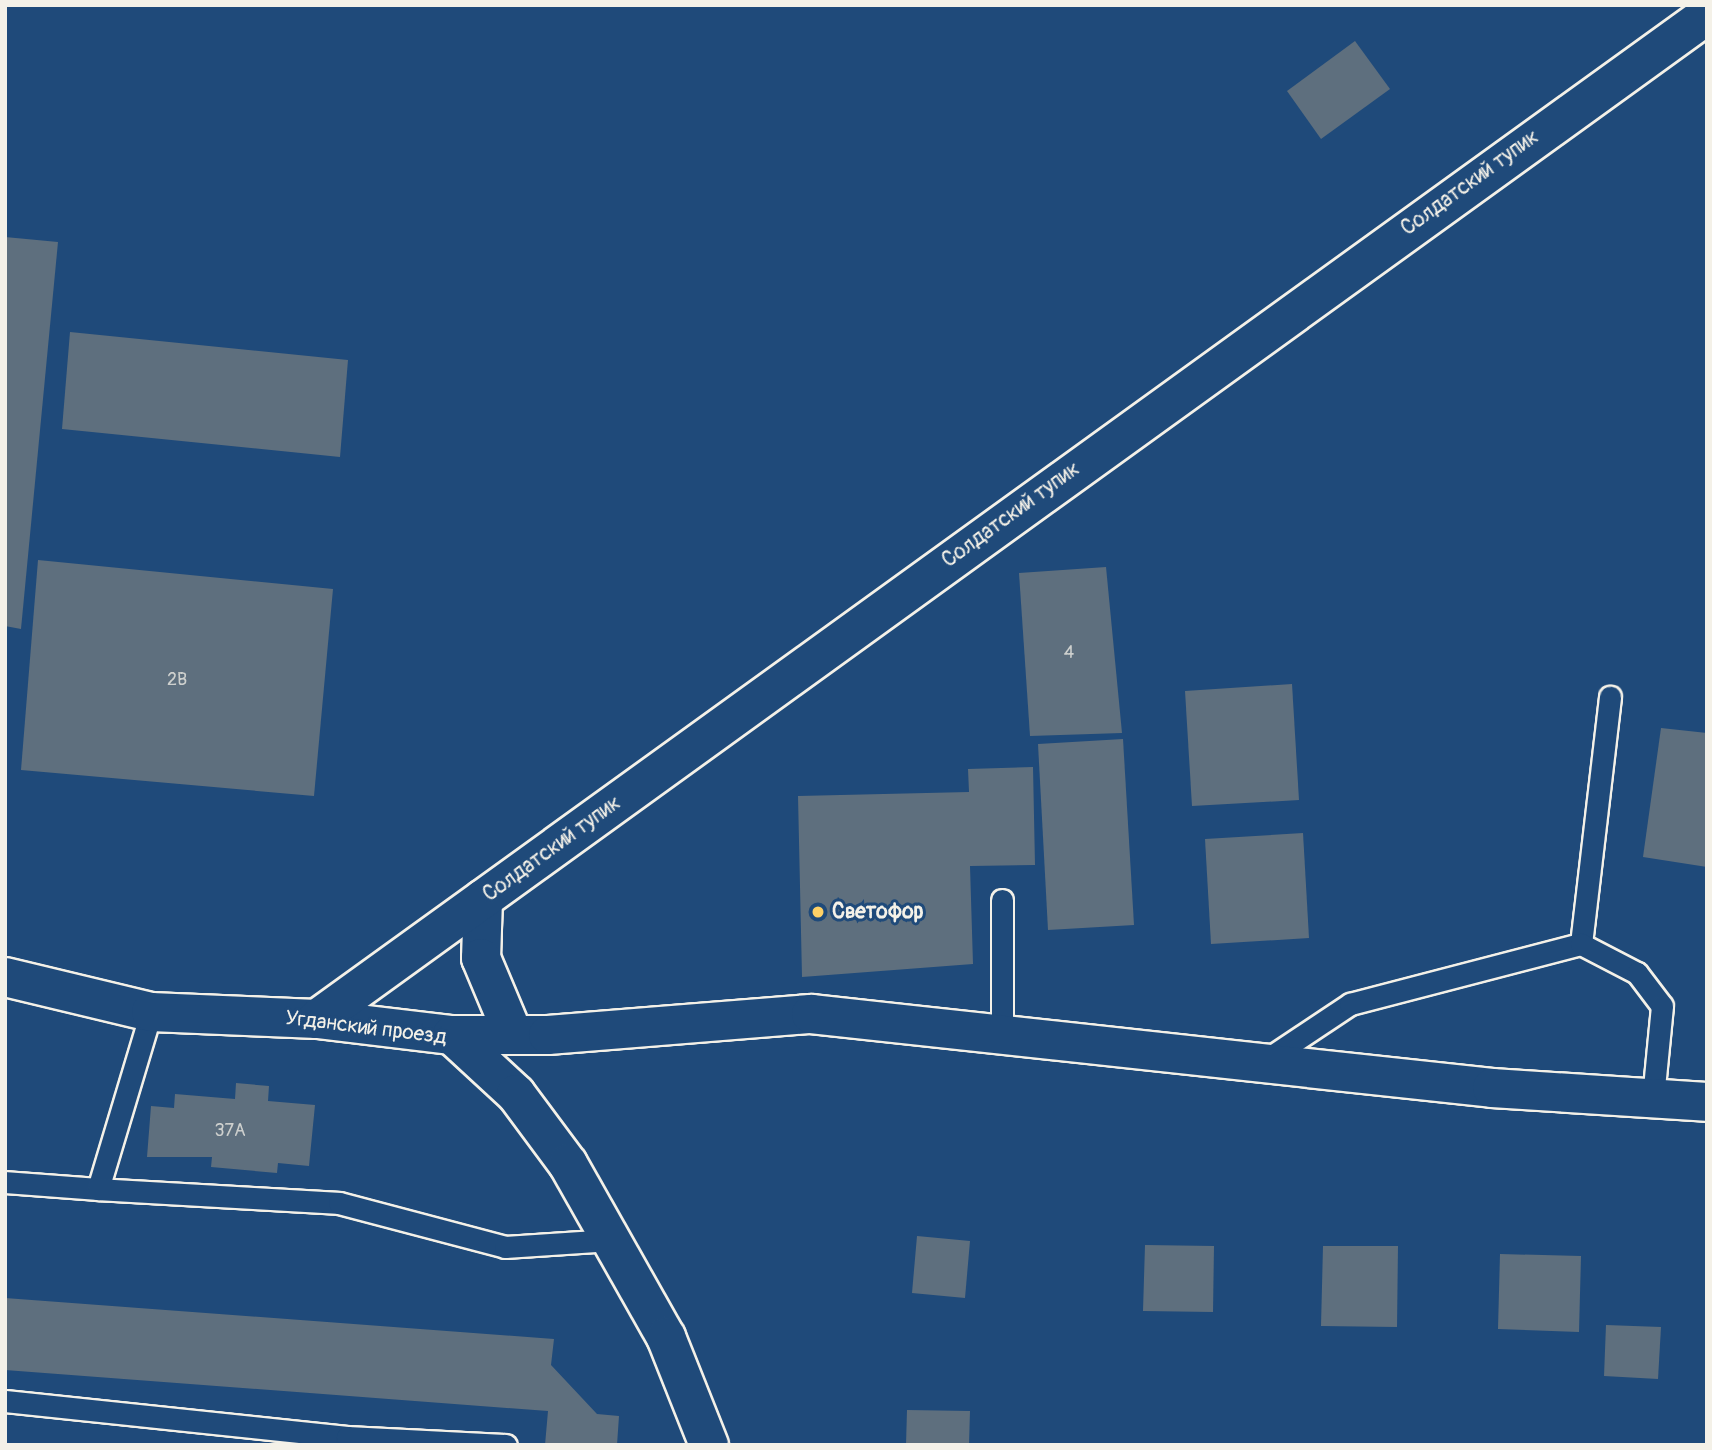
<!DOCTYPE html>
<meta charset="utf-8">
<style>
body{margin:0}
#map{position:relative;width:1712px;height:1450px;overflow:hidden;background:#1f4a7a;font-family:Pangolin,sans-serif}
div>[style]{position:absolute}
.building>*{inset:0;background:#5e6f7e}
.roads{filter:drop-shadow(2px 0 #f4f1e8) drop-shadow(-2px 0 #f4f1e8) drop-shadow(0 2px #f4f1e8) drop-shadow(0 -2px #f4f1e8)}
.lane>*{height:21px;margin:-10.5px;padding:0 10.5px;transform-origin:10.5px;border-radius:10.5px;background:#1f4a7a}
.street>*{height:38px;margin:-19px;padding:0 19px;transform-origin:19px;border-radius:19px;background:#1f4a7a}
.dots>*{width:19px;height:19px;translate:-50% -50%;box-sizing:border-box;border:4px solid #1f4a7a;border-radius:50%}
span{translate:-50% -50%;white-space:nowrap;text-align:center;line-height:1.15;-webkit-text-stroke:6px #1f4a7a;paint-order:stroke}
.number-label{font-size:18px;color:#ced0ce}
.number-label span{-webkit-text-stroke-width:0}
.street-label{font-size:21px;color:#f4f1e8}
.poi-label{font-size:21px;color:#f4f1e8;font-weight:700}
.left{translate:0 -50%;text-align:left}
.frame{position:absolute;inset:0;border:7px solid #f4f1e8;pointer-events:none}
</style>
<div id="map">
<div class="building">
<i style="clip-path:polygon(1355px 41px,1390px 89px,1321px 139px,1287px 91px)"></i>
<i style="clip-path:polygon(5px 237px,58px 242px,21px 629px,5px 626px)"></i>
<i style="clip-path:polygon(70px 332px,348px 360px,340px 457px,62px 429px)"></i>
<i style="clip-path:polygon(38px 560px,333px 589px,314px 796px,21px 770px)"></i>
<i style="clip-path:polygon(1106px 567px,1122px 733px,1030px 736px,1019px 573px)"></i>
<i style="clip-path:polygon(1292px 684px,1299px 800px,1192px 806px,1185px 691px)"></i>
<i style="clip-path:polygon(1661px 728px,1707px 733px,1707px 867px,1643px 857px)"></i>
<i style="clip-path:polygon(1123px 739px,1134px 925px,1048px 930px,1038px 744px)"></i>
<i style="clip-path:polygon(1033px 767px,1035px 865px,970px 866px,973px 964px,802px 977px,798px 796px,969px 792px,968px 769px)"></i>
<i style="clip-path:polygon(1303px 833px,1309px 938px,1211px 944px,1205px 839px)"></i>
<i style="clip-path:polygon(236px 1083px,269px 1086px,268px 1101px,315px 1105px,309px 1166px,278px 1163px,277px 1173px,211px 1167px,212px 1157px,147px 1157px,151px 1106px,174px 1108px,175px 1094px,235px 1099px)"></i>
<i style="clip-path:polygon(917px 1236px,970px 1241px,965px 1298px,912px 1293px)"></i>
<i style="clip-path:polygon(1145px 1245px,1214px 1246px,1213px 1312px,1143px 1311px)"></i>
<i style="clip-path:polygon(1323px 1246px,1398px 1246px,1397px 1327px,1321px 1326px)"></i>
<i style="clip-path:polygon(1500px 1254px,1581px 1256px,1579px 1332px,1498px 1329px)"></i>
<i style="clip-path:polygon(5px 1298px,554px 1339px,551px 1365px,597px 1414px,619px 1416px,617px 1445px,545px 1445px,548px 1411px,5px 1370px)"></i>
<i style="clip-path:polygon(1606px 1325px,1661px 1327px,1658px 1379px,1604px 1376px)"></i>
<i style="clip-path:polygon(907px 1410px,970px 1411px,969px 1445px,906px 1445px)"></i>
</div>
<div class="roads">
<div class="lane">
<i style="left:1002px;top:900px;width:135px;rotate:90deg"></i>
<i style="left:1581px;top:944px;width:249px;rotate:-83.3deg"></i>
<i style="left:1263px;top:1062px;width:105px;rotate:-33.7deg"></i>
<i style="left:1350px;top:1004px;width:239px;rotate:-14.6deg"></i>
<i style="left:1581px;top:944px;width:63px;rotate:27.4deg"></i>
<i style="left:1637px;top:973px;width:41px;rotate:52.9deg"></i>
<i style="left:1662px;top:1006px;width:92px;rotate:95.6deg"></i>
<i style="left:5px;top:1182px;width:93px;rotate:4.3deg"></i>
<i style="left:98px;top:1189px;width:185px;rotate:-73.3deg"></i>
<i style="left:98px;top:1189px;width:241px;rotate:3.3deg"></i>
<i style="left:339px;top:1203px;width:172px;rotate:14.8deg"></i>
<i style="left:505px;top:1247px;width:106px;rotate:-3.8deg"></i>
<i style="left:5px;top:1401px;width:344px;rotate:6deg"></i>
<i style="left:347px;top:1437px;width:8px;rotate:97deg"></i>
<i style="left:347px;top:1437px;width:159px;rotate:2.9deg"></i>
</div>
<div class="street">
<i style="left:483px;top:899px;width:59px;rotate:91.9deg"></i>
<i style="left:481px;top:958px;width:82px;rotate:67.2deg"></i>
<i style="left:5px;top:977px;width:150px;rotate:13.5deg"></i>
<i style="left:151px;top:1012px;width:166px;rotate:2.4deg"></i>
<i style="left:317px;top:1019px;width:136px;rotate:6.8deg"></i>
<i style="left:452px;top:1035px;width:87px;rotate:42.7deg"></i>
<i style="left:516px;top:1094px;width:87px;rotate:53.4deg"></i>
<i style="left:568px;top:1164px;width:199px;rotate:60.5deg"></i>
<i style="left:666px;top:1337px;width:116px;rotate:68.3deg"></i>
<i style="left:317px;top:1019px;width:1715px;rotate:-35.84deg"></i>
<i style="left:452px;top:1035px;width:96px"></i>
<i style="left:548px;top:1035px;width:264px;rotate:-4.6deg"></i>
<i style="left:811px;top:1014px;width:685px;rotate:6.2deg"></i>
<i style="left:1492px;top:1088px;width:215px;rotate:3.7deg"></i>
</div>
</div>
<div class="dots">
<i style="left:818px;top:912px;background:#ffd166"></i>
</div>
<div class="number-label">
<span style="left:1069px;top:653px">4</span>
<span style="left:177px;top:680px">2В</span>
<span style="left:230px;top:1131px">37А</span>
</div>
<div class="street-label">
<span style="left:1470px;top:183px;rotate:-36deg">Солдатский тупик</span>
<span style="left:1011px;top:515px;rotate:-36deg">Солдатский тупик</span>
<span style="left:552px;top:849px;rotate:-36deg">Солдатский тупик</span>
<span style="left:366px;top:1028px;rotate:7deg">Угданский проезд</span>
</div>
<div class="poi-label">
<span class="left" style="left:832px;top:912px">Светофор</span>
</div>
<div class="frame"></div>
</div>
